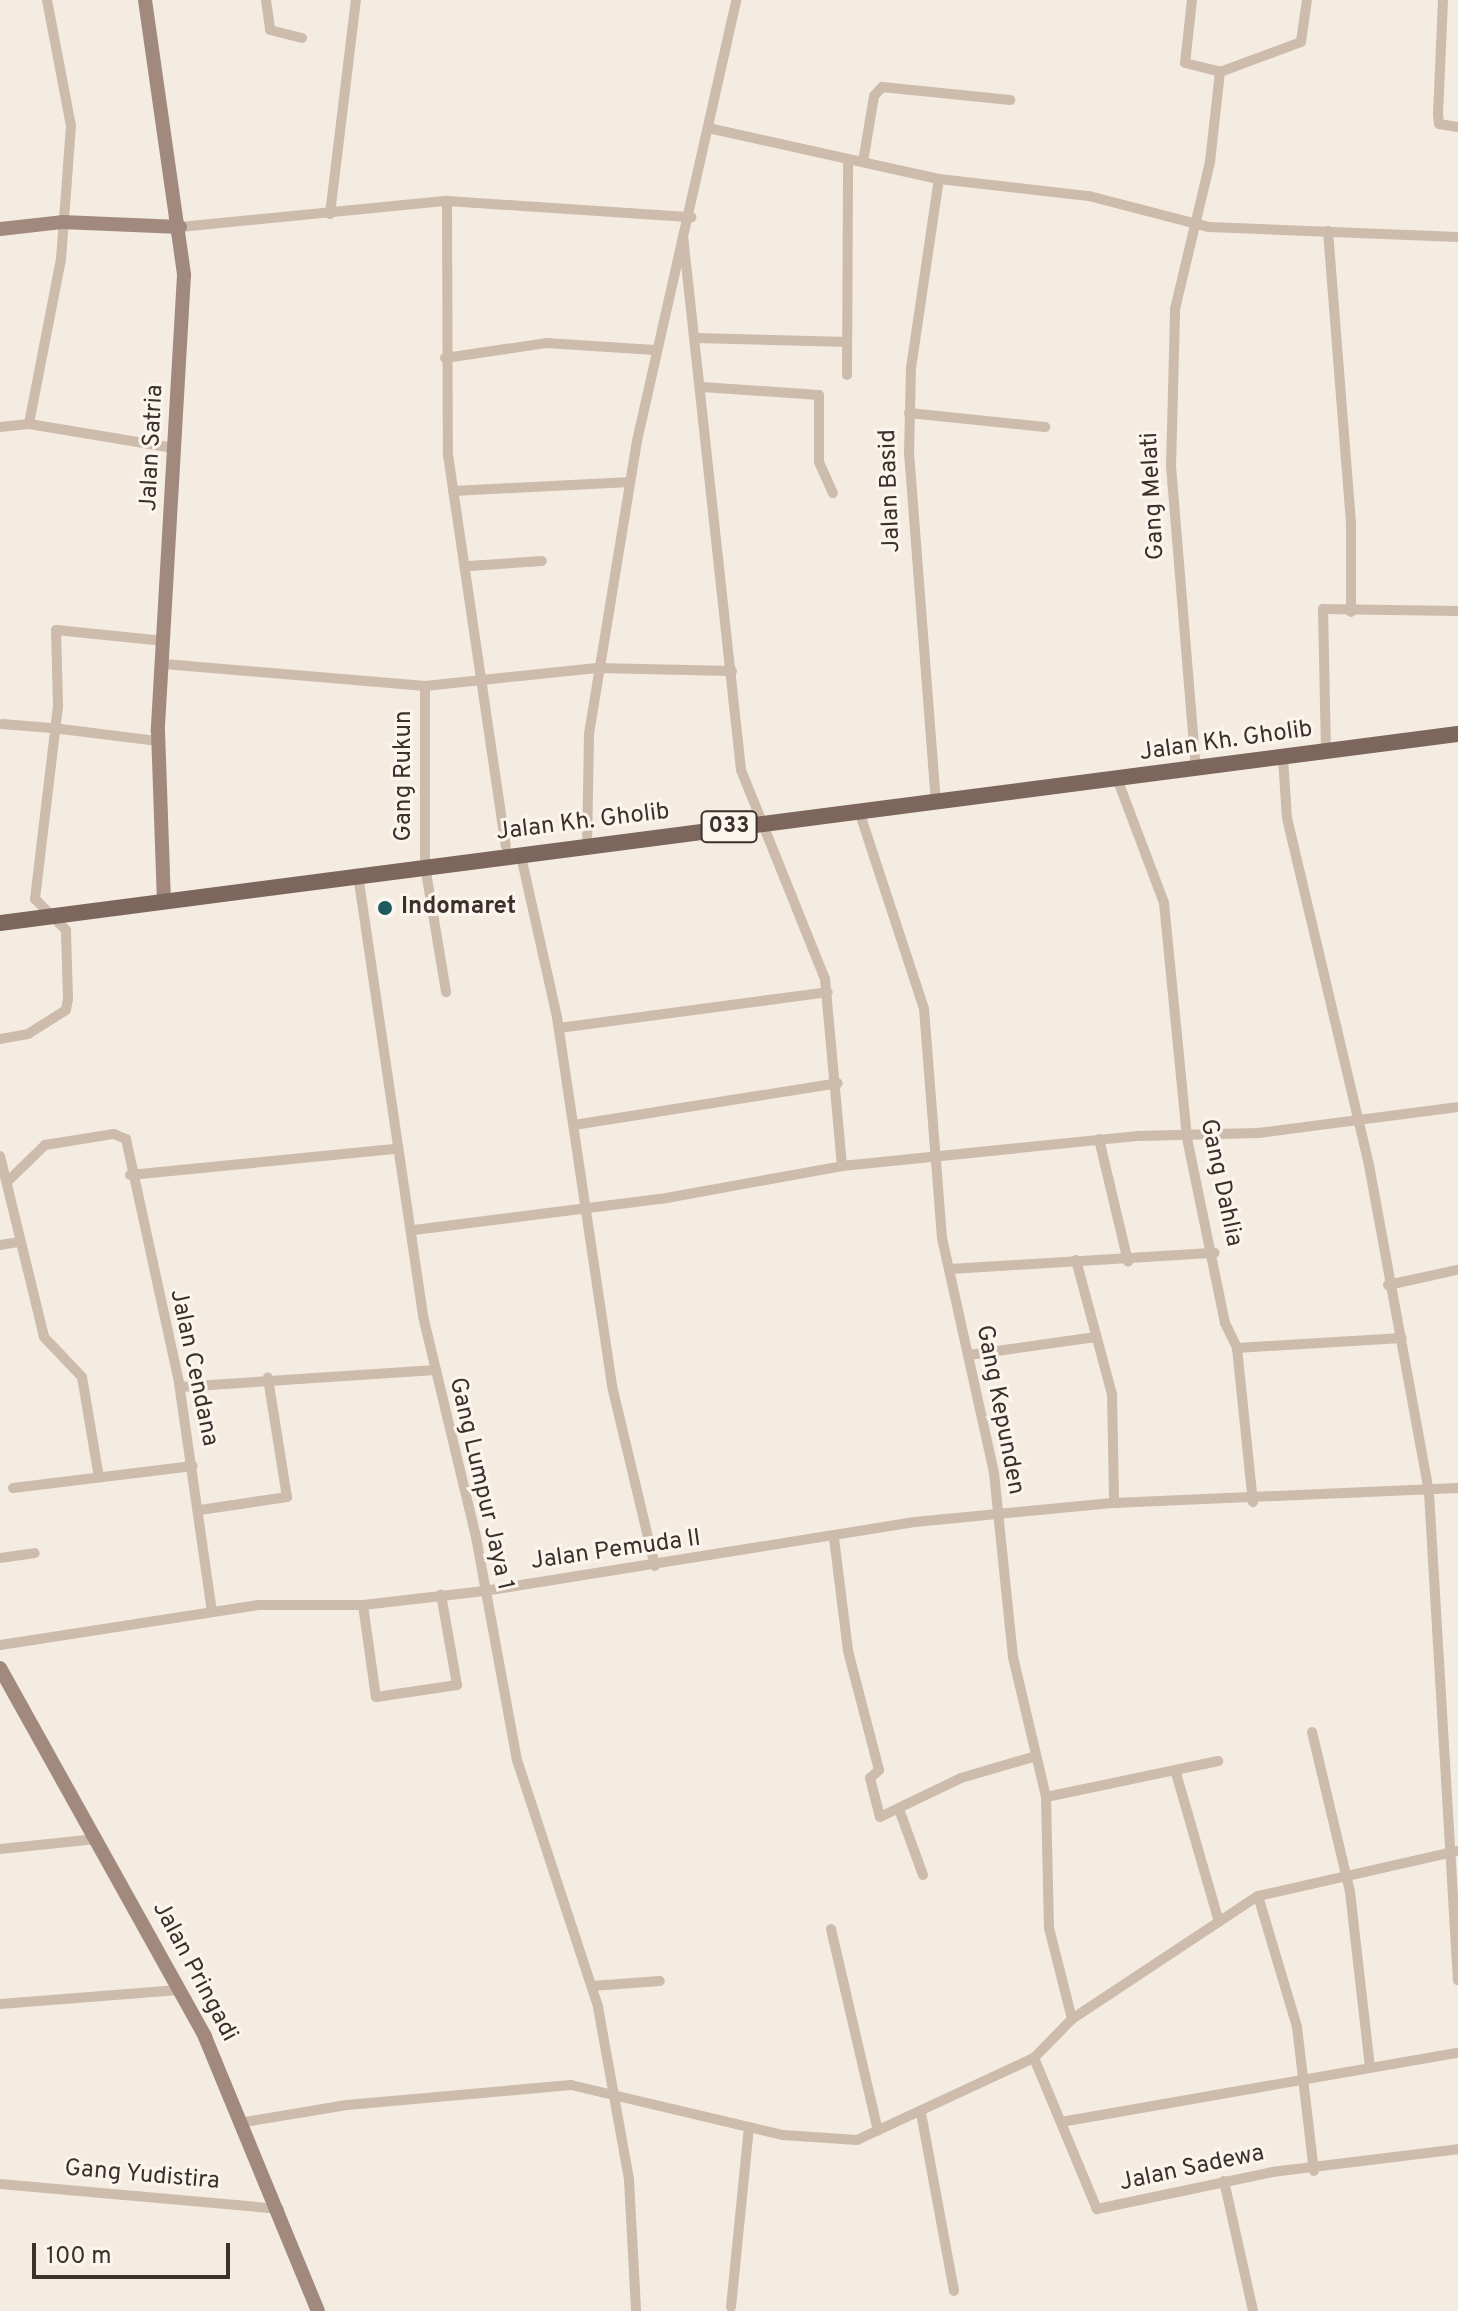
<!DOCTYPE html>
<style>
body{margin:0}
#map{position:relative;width:1458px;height:2311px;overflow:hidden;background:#f4ebe1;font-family:Overpass,sans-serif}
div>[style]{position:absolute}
.street>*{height:10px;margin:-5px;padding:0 5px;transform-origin:5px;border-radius:5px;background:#cdbbac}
.secondary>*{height:14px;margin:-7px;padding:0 7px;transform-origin:7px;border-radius:7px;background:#a18a7d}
.primary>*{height:16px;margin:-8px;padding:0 8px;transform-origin:8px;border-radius:8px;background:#7d675c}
.dots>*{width:22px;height:22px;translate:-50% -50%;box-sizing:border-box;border:4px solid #fbf5ee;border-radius:50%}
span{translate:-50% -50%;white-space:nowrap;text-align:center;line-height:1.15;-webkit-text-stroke:6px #fbf5ee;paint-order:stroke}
.shield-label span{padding:2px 6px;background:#fbf5ee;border:2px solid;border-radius:6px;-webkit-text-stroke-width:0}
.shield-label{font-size:22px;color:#3b302b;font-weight:700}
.street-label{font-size:24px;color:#3b302b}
.poi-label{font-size:24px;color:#3b302b;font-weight:700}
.left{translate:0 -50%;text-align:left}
.scale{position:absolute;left:32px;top:2243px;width:198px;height:36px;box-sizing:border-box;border:4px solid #3b302b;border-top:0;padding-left:10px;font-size:24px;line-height:28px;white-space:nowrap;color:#3b302b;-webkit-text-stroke:6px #fbf5ee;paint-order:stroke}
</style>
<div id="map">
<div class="street">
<i style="left:47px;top:0;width:128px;rotate:79.2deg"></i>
<i style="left:71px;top:126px;width:133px;rotate:94.3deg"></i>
<i style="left:61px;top:259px;width:168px;rotate:101deg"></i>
<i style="left:29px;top:424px;width:147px;rotate:9.4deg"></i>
<i style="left:266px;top:0;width:30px;rotate:82deg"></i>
<i style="left:270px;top:30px;width:33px;rotate:14deg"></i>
<i style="left:1192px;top:0;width:63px;rotate:96.3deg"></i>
<i style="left:1185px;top:63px;width:36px;rotate:14deg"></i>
<i style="left:1443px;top:0;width:114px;rotate:92.5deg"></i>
<i style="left:1438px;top:114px;width:10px;rotate:84deg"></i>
<i style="left:1439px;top:124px;width:19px;rotate:9deg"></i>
<i style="left:713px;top:129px;width:231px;rotate:12.5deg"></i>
<i style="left:939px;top:179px;width:151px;rotate:6.5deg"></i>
<i style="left:1089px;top:196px;width:124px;rotate:14.5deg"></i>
<i style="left:1209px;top:227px;width:249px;rotate:2.3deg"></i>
<i style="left:863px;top:162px;width:67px;rotate:-80.5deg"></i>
<i style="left:874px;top:96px;width:12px;rotate:-48deg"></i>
<i style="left:882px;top:87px;width:129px;rotate:5.8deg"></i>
<i style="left:447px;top:201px;width:254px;rotate:89.8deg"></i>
<i style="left:448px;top:455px;width:395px;rotate:81.6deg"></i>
<i style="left:330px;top:214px;width:216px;rotate:-83.1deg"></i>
<i style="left:180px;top:227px;width:268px;rotate:-5.6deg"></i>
<i style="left:447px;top:201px;width:245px;rotate:3.8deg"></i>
<i style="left:1328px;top:231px;width:294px;rotate:85.5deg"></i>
<i style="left:1351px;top:524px;width:88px;rotate:90deg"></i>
<i style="left:683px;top:236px;width:537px;rotate:83.8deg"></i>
<i style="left:741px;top:770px;width:225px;rotate:68.1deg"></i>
<i style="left:825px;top:979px;width:188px;rotate:84.8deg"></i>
<i style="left:697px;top:338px;width:150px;rotate:1.5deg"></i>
<i style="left:445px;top:358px;width:102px;rotate:-8.4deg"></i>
<i style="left:546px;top:343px;width:109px;rotate:3.7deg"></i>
<i style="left:847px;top:375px;width:216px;rotate:-89.7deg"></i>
<i style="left:702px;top:387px;width:117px;rotate:3.9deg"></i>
<i style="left:819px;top:395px;width:67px;rotate:90deg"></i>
<i style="left:819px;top:462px;width:34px;rotate:66deg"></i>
<i style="left:909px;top:413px;width:137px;rotate:5.9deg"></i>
<i style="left:0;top:427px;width:29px;rotate:-6deg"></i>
<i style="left:453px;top:491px;width:177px;rotate:-2.9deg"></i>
<i style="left:469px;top:566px;width:73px;rotate:-3.9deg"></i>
<i style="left:164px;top:664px;width:262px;rotate:4.8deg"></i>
<i style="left:425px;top:686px;width:173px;rotate:-6deg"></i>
<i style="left:597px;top:668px;width:135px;rotate:1.3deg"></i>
<i style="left:425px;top:686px;width:180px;rotate:90deg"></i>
<i style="left:425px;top:866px;width:128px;rotate:80.5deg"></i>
<i style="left:2px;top:724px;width:49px;rotate:4.7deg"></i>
<i style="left:61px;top:729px;width:98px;rotate:7.1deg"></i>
<i style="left:1326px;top:752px;width:143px;rotate:-91.2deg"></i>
<i style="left:1323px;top:609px;width:135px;rotate:0.8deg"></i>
<i style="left:1283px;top:758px;width:60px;rotate:86.2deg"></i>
<i style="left:1287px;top:818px;width:357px;rotate:76.7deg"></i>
<i style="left:1369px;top:1165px;width:333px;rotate:79.6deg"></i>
<i style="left:1429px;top:1493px;width:488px;rotate:86.6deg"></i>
<i style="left:1196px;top:770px;width:304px;rotate:-94.7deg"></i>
<i style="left:1171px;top:467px;width:158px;rotate:-88.5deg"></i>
<i style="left:1175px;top:309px;width:151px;rotate:-76.6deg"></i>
<i style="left:1210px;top:162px;width:91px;rotate:-83.7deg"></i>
<i style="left:1220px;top:72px;width:86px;rotate:-20.3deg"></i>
<i style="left:1301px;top:42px;width:42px;rotate:-81.9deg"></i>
<i style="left:1118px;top:781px;width:130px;rotate:69.3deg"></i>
<i style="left:1164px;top:903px;width:236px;rotate:84.4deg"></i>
<i style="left:1187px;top:1138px;width:189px;rotate:78.4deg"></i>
<i style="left:1225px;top:1323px;width:28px;rotate:64deg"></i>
<i style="left:1237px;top:1348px;width:155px;rotate:84.1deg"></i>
<i style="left:936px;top:803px;width:349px;rotate:-94.4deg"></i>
<i style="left:909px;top:455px;width:87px;rotate:-88.7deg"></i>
<i style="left:911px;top:368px;width:191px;rotate:-81.6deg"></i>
<i style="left:860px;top:814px;width:205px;rotate:71.8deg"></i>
<i style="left:924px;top:1009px;width:230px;rotate:85.5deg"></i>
<i style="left:942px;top:1238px;width:241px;rotate:77.5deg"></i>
<i style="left:994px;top:1473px;width:185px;rotate:84.1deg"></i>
<i style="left:1013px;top:1657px;width:144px;rotate:76.7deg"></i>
<i style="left:1046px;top:1797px;width:131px;rotate:88.7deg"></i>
<i style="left:1049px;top:1928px;width:94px;rotate:75.8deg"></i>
<i style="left:587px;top:850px;width:116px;rotate:-89deg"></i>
<i style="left:589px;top:734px;width:297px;rotate:-80.7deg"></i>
<i style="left:637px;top:441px;width:452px;rotate:-77.3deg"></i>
<i style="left:521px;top:856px;width:165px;rotate:77.4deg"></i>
<i style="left:557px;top:1017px;width:373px;rotate:81.5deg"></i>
<i style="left:612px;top:1386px;width:185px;rotate:76.6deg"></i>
<i style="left:358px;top:875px;width:446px;rotate:81.6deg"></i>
<i style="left:423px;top:1316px;width:227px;rotate:76.5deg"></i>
<i style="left:476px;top:1537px;width:227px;rotate:79.6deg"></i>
<i style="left:517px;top:1760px;width:260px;rotate:71.8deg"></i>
<i style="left:598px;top:2007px;width:176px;rotate:79.8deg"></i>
<i style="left:629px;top:2180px;width:131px;rotate:86.9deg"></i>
<i style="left:559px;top:1028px;width:271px;rotate:-7.6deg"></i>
<i style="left:0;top:1039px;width:28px;rotate:-10deg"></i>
<i style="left:28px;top:1034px;width:45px;rotate:-32.3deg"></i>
<i style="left:66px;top:1010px;width:11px;rotate:-80deg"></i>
<i style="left:68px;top:999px;width:69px;rotate:-91.7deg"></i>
<i style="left:66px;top:930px;width:44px;rotate:-135deg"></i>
<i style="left:35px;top:899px;width:195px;rotate:-83.2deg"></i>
<i style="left:58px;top:705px;width:75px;rotate:-91.5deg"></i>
<i style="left:56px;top:630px;width:109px;rotate:5.8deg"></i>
<i style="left:574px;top:1125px;width:267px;rotate:-9deg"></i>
<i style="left:1099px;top:1139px;width:126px;rotate:76.7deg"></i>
<i style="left:0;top:1156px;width:186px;rotate:76.3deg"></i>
<i style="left:44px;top:1337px;width:55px;rotate:46.5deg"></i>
<i style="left:82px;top:1377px;width:102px;rotate:80.4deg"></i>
<i style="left:130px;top:1175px;width:268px;rotate:-5.6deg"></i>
<i style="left:8px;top:1181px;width:52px;rotate:-44.2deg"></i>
<i style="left:45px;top:1145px;width:70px;rotate:-9.1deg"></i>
<i style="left:114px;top:1134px;width:13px;rotate:23deg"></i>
<i style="left:126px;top:1139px;width:250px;rotate:77.7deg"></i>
<i style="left:179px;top:1383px;width:231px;rotate:81.8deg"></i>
<i style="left:414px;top:1230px;width:249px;rotate:-7.2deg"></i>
<i style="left:661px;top:1199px;width:184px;rotate:-10.3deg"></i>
<i style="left:842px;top:1166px;width:298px;rotate:-5.8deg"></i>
<i style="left:1138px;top:1136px;width:120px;rotate:-1.4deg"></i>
<i style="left:1258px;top:1133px;width:202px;rotate:-7.4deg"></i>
<i style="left:0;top:1245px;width:18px;rotate:-9deg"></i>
<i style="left:1076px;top:1260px;width:139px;rotate:75deg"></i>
<i style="left:1112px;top:1394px;width:109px;rotate:88.9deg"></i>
<i style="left:950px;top:1269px;width:265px;rotate:-3.5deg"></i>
<i style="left:1388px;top:1285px;width:71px;rotate:-12.3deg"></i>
<i style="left:1237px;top:1348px;width:165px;rotate:-3.5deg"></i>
<i style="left:969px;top:1355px;width:128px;rotate:-8.1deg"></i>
<i style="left:180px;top:1387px;width:256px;rotate:-3.8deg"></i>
<i style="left:13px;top:1488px;width:181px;rotate:-7deg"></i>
<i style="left:200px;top:1510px;width:88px;rotate:-8.5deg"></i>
<i style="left:287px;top:1497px;width:121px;rotate:-99.1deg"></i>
<i style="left:834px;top:1538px;width:114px;rotate:82.9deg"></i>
<i style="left:848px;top:1651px;width:123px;rotate:75.4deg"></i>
<i style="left:879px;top:1770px;width:12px;rotate:138deg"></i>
<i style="left:870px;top:1778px;width:40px;rotate:75.6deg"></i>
<i style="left:880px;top:1817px;width:90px;rotate:-25.7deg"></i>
<i style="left:961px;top:1778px;width:78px;rotate:-16.3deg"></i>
<i style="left:0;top:1558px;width:35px;rotate:-8deg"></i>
<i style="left:363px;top:1605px;width:93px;rotate:82deg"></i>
<i style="left:376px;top:1697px;width:82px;rotate:-8.4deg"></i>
<i style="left:457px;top:1685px;width:92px;rotate:-100deg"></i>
<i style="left:0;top:1645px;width:260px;rotate:-8.8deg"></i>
<i style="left:257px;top:1605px;width:106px"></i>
<i style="left:363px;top:1605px;width:122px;rotate:-6.6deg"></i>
<i style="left:484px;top:1591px;width:436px;rotate:-9.1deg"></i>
<i style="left:915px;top:1522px;width:200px;rotate:-5.5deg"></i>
<i style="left:1114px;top:1503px;width:344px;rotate:-2.5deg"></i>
<i style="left:1312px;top:1732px;width:164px;rotate:76.6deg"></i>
<i style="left:1350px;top:1892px;width:177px;rotate:83.5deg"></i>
<i style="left:1176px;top:1773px;width:155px;rotate:73.9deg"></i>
<i style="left:1046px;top:1797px;width:176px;rotate:-11.8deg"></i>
<i style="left:900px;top:1812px;width:67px;rotate:69.9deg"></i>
<i style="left:0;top:1849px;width:97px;rotate:-5.9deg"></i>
<i style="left:1258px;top:1896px;width:137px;rotate:73.4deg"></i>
<i style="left:1297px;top:2027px;width:145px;rotate:83.3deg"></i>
<i style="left:831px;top:1929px;width:207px;rotate:76.9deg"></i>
<i style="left:592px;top:1986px;width:68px;rotate:-4.2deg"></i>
<i style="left:0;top:2004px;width:179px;rotate:-4.5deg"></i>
<i style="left:1034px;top:2058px;width:164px;rotate:67.4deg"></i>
<i style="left:1097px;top:2209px;width:179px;rotate:-11.9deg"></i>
<i style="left:1272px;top:2172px;width:187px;rotate:-7deg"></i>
<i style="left:921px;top:2113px;width:181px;rotate:79.5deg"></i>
<i style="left:245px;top:2122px;width:103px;rotate:-9.5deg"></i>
<i style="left:347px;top:2105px;width:225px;rotate:-5.1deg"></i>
<i style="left:571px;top:2085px;width:218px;rotate:13.3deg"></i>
<i style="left:783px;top:2135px;width:74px;rotate:3.9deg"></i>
<i style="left:857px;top:2140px;width:195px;rotate:-24.9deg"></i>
<i style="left:1034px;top:2058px;width:54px;rotate:-45.7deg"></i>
<i style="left:1072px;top:2019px;width:223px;rotate:-33.5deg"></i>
<i style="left:1258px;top:1896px;width:205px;rotate:-12.7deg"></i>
<i style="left:1061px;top:2122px;width:403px;rotate:-9.9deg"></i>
<i style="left:1224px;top:2181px;width:133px;rotate:77.4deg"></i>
<i style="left:0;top:2184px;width:280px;rotate:5.1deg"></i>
<i style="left:731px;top:2307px;width:180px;rotate:-84.3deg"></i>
</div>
<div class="secondary">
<i style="left:145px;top:0;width:278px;rotate:81.9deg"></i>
<i style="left:184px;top:275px;width:457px;rotate:93.3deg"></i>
<i style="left:158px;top:731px;width:169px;rotate:88deg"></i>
<i style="left:0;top:229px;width:62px;rotate:-6.4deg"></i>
<i style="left:62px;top:222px;width:118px;rotate:2.4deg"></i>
<i style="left:0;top:1668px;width:422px;rotate:60.9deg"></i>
<i style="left:205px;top:2037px;width:296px;rotate:67.6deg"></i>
</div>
<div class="primary">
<i style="left:0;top:923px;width:1470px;rotate:-7.39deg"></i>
</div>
<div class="dots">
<i style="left:385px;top:908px;background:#1f5a5e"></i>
</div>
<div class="shield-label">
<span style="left:729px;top:827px">033</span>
</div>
<div class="street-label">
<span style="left:153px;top:448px;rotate:-87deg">Jalan Satria</span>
<span style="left:891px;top:491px;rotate:-92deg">Jalan Basid</span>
<span style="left:1154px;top:496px;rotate:-93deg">Gang Melati</span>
<span style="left:1226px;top:742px;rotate:-8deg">Jalan Kh. Gholib</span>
<span style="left:405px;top:776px;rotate:-90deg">Gang Rukun</span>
<span style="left:583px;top:823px;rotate:-7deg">Jalan Kh. Gholib</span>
<span style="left:1220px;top:1183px;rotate:78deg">Gang Dahlia</span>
<span style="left:193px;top:1368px;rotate:78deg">Jalan Cendana</span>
<span style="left:999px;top:1410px;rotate:79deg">Gang Kepunden</span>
<span style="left:480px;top:1484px;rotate:77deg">Gang Lumpur Jaya 1</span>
<span style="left:616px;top:1551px;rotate:-8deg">Jalan Pemuda II</span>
<span style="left:194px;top:1972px;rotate:62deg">Jalan Pringadi</span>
<span style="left:1192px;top:2169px;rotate:-12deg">Jalan Sadewa</span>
<span style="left:142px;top:2176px;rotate:5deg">Gang Yudistira</span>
</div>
<div class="poi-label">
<span class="left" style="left:401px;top:908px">Indomaret</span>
</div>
<div class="scale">100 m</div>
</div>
